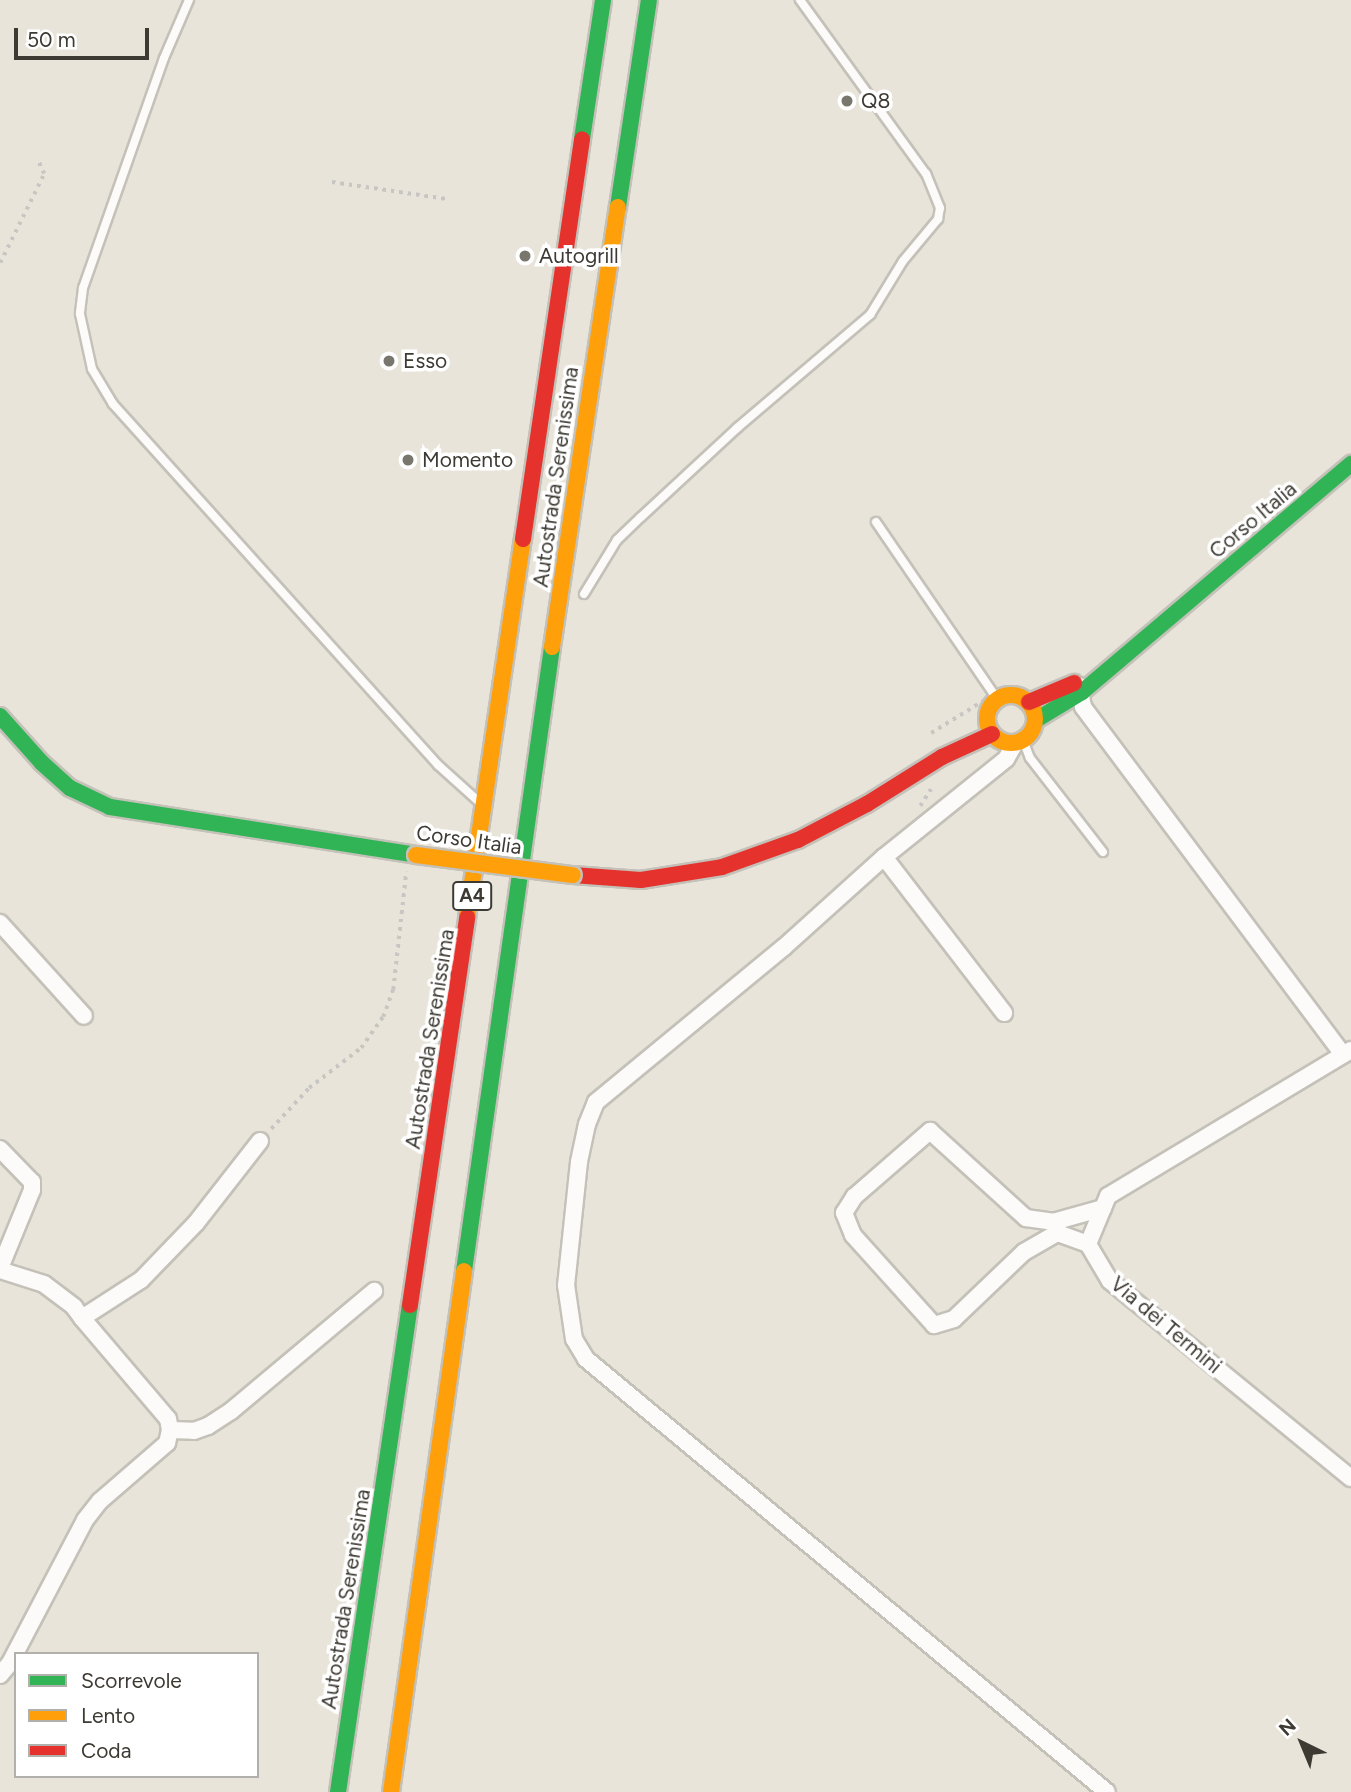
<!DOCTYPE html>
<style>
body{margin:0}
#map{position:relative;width:1351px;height:1792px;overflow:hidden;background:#e8e4da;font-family:Figtree,sans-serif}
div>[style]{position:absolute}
.path>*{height:3.5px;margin-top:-1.75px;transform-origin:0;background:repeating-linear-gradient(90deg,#c7c6c2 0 3.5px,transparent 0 8.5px)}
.roads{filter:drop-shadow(2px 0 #c4c1b9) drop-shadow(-2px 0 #c4c1b9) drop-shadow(0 2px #c4c1b9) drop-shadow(0 -2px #c4c1b9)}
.lane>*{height:8px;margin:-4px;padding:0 4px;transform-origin:4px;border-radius:4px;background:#fcfbf9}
.street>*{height:16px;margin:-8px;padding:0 8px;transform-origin:8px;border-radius:8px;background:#fcfbf9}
.fast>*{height:16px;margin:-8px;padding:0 8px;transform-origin:8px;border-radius:8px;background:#30b455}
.slow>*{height:16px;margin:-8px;padding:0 8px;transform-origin:8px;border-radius:8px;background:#ff9f0a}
.slow>.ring{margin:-8px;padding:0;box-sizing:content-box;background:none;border:16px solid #ff9f0a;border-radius:50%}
.jam>*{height:16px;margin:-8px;padding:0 8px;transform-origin:8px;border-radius:8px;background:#e5322d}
.bridges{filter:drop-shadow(2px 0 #c4c1b9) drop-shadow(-2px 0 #c4c1b9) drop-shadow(0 2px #c4c1b9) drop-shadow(0 -2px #c4c1b9)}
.slow-bridge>*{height:16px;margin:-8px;padding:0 8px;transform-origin:8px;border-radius:8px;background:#ff9f0a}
.dots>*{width:19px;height:19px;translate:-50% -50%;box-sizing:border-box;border:4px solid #fff;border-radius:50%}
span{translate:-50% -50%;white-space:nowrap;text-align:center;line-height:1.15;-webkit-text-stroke:7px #fff;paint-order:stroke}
.shield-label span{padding:2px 5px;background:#fff;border:2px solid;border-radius:5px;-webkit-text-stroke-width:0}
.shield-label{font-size:19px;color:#3c3a32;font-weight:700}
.poi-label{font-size:21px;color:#3c3a32}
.left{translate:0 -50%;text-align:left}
.street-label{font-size:21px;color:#3c3a32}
.legend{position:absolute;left:14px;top:1652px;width:245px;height:126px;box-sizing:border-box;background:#fff;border:2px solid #b1b0ad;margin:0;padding:9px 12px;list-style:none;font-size:21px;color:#3c3a32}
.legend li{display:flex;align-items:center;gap:14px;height:35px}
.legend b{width:35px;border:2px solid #b1b0ad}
.north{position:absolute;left:1267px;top:1708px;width:70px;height:70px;-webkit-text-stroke:5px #fff;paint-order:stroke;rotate:317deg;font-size:19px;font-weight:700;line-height:28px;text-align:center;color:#3c3a32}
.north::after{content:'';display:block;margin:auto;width:24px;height:32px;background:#3c3a32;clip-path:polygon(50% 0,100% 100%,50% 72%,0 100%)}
.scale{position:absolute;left:14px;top:28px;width:135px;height:32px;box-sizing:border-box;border:4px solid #3c3a32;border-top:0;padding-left:9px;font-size:21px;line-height:24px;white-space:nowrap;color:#3c3a32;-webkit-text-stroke:5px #fff;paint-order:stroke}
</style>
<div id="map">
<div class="path">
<i style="left:332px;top:182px;width:116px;rotate:8.4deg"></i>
<i style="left:0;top:263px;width:99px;rotate:-63.7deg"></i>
<i style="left:44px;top:174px;width:14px;rotate:-115deg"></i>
<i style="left:931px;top:733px;width:61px;rotate:-31.6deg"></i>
<i style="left:920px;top:806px;width:20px;rotate:-57deg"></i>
<i style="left:271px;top:1129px;width:56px;rotate:-47.2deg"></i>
<i style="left:309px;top:1088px;width:66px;rotate:-37.6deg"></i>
<i style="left:361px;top:1048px;width:38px;rotate:-55deg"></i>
<i style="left:383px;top:1017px;width:29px;rotate:-70deg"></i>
<i style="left:393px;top:990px;width:119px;rotate:-83.7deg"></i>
</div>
<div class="roads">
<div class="lane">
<i style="left:189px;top:0;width:63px;rotate:113.3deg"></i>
<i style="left:164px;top:58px;width:244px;rotate:109.4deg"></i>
<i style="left:83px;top:288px;width:26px;rotate:97deg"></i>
<i style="left:80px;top:314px;width:56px;rotate:77.7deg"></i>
<i style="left:92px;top:369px;width:41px;rotate:59deg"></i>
<i style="left:113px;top:404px;width:486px;rotate:48deg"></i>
<i style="left:438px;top:765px;width:54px;rotate:42deg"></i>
<i style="left:876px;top:522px;width:214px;rotate:55.6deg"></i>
<i style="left:584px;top:594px;width:63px;rotate:-58.6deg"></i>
<i style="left:617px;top:540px;width:33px;rotate:-44deg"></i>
<i style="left:641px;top:517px;width:131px;rotate:-42.8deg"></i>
<i style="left:737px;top:428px;width:175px;rotate:-40.4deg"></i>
<i style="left:870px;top:315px;width:63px;rotate:-58.6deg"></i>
<i style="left:903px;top:261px;width:55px;rotate:-50.2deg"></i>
<i style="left:938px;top:219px;width:11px;rotate:-80deg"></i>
<i style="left:940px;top:208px;width:37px;rotate:-112deg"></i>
<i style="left:926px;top:174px;width:215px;rotate:-125.9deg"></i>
<i style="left:1023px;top:740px;width:19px;rotate:69deg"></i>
<i style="left:1030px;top:758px;width:119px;rotate:52.2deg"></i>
</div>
<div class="street">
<i style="left:1079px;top:686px;width:21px;rotate:79deg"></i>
<i style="left:1083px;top:707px;width:434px;rotate:53.2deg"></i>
<i style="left:1015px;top:743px;width:18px;rotate:119deg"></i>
<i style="left:1006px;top:759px;width:156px;rotate:141.2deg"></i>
<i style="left:884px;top:857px;width:135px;rotate:138deg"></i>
<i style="left:784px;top:947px;width:244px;rotate:140.5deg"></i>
<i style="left:596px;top:1102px;width:24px;rotate:112deg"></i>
<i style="left:587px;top:1124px;width:39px;rotate:102deg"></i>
<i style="left:579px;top:1162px;width:124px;rotate:96deg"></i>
<i style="left:566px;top:1285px;width:55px;rotate:81.6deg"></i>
<i style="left:574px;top:1339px;width:23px;rotate:59deg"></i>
<i style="left:586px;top:1359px;width:677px;rotate:39.73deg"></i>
<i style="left:884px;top:857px;width:197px;rotate:52.4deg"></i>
<i style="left:0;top:923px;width:125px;rotate:47.9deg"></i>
<i style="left:1351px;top:1050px;width:283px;rotate:149deg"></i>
<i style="left:1108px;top:1196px;width:52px;rotate:112.6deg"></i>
<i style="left:1088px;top:1244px;width:43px;rotate:59.3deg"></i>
<i style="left:1110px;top:1281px;width:311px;rotate:39.3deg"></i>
<i style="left:0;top:1149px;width:46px;rotate:45.9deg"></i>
<i style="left:32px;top:1182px;width:8px;rotate:90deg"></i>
<i style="left:32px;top:1190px;width:84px;rotate:112.3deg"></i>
<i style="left:1088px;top:1244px;width:33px;rotate:-160deg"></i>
<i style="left:1057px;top:1233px;width:38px;rotate:150deg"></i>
<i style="left:1024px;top:1252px;width:97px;rotate:136.3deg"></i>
<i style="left:954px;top:1319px;width:21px;rotate:163deg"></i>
<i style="left:934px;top:1325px;width:121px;rotate:-132deg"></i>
<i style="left:853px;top:1235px;width:24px;rotate:-112deg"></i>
<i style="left:844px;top:1213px;width:19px;rotate:-58deg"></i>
<i style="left:854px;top:1197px;width:101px;rotate:-41deg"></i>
<i style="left:930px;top:1131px;width:130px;rotate:42.2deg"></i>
<i style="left:1026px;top:1218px;width:27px;rotate:8deg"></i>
<i style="left:1053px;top:1222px;width:52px;rotate:-15.6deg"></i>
<i style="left:0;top:1270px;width:46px;rotate:17.7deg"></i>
<i style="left:44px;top:1284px;width:38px;rotate:37deg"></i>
<i style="left:74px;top:1307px;width:14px;rotate:54deg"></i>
<i style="left:82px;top:1318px;width:70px;rotate:-32.8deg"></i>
<i style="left:141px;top:1280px;width:79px;rotate:-46deg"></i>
<i style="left:196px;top:1223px;width:104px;rotate:-52deg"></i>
<i style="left:170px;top:1430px;width:24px;rotate:2deg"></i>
<i style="left:194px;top:1431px;width:15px;rotate:-20deg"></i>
<i style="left:208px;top:1426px;width:27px;rotate:-33deg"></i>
<i style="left:231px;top:1411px;width:187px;rotate:-40deg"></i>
<i style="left:0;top:1675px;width:16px;rotate:-50deg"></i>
<i style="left:10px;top:1663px;width:161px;rotate:-62.3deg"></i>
<i style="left:85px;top:1520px;width:24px;rotate:-52deg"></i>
<i style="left:100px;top:1501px;width:89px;rotate:-40.9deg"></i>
<i style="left:167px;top:1443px;width:13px;rotate:-77deg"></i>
<i style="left:170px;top:1430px;width:11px;rotate:-100deg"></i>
<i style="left:168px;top:1419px;width:133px;rotate:-130.4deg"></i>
</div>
<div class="fast">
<i style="left:582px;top:139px;width:141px;rotate:-81.4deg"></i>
<i style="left:618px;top:207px;width:209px;rotate:-81.5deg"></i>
<i style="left:0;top:716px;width:63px;rotate:48.2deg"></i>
<i style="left:42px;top:763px;width:38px;rotate:42deg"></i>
<i style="left:70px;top:788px;width:44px;rotate:25.4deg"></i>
<i style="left:110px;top:807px;width:310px;rotate:8.9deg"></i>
<i style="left:1036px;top:720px;width:54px;rotate:-31.3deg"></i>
<i style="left:1082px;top:692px;width:353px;rotate:-40.3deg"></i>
<i style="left:464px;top:1271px;width:630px;rotate:-81.97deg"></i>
<i style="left:338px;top:1792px;width:492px;rotate:-81.6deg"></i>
</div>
<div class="slow">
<i style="left:552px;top:647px;width:445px;rotate:-81.5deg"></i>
<i class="ring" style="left:987px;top:695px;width:32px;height:32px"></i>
<i style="left:467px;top:917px;width:382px;rotate:-81.6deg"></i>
<i style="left:391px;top:1792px;width:526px;rotate:-82.02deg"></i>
</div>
<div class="jam">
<i style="left:523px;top:539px;width:404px;rotate:-81.6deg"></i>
<i style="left:1029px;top:702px;width:49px;rotate:-22.9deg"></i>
<i style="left:573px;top:875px;width:68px;rotate:4.2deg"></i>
<i style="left:641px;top:880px;width:82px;rotate:-9.1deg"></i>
<i style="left:722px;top:867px;width:81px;rotate:-19.6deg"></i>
<i style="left:798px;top:840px;width:78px;rotate:-27.6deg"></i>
<i style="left:867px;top:804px;width:89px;rotate:-32.1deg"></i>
<i style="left:942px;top:757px;width:55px;rotate:-24.7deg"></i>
<i style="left:410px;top:1305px;width:392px;rotate:-81.6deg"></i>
</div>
</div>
<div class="bridges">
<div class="slow-bridge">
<i style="left:416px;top:855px;width:158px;rotate:7.3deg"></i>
</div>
</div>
<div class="dots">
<i style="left:847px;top:101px;background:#78766d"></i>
<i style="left:525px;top:256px;background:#78766d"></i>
<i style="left:389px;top:361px;background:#78766d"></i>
<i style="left:408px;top:460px;background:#78766d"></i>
</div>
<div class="shield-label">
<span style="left:472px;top:896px">A4</span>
</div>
<div class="poi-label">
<span class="left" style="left:861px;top:101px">Q8</span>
<span class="left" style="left:539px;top:256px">Autogrill</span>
<span class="left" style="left:403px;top:361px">Esso</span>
<span class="left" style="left:422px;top:460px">Momento</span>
</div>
<div class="street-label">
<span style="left:556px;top:477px;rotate:-82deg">Autostrada Serenissima</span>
<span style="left:1253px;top:520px;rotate:-40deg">Corso Italia</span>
<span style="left:469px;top:840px;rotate:8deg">Corso Italia</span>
<span style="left:430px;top:1039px;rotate:-81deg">Autostrada Serenissima</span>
<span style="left:1166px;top:1325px;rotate:40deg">Via dei Termini</span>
<span style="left:346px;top:1599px;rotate:-81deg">Autostrada Serenissima</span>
</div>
<ul class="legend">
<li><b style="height:9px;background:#30b455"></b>Scorrevole</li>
<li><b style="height:9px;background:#ff9f0a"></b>Lento</li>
<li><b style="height:9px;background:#e5322d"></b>Coda</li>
</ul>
<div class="north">N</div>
<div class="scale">50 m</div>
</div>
